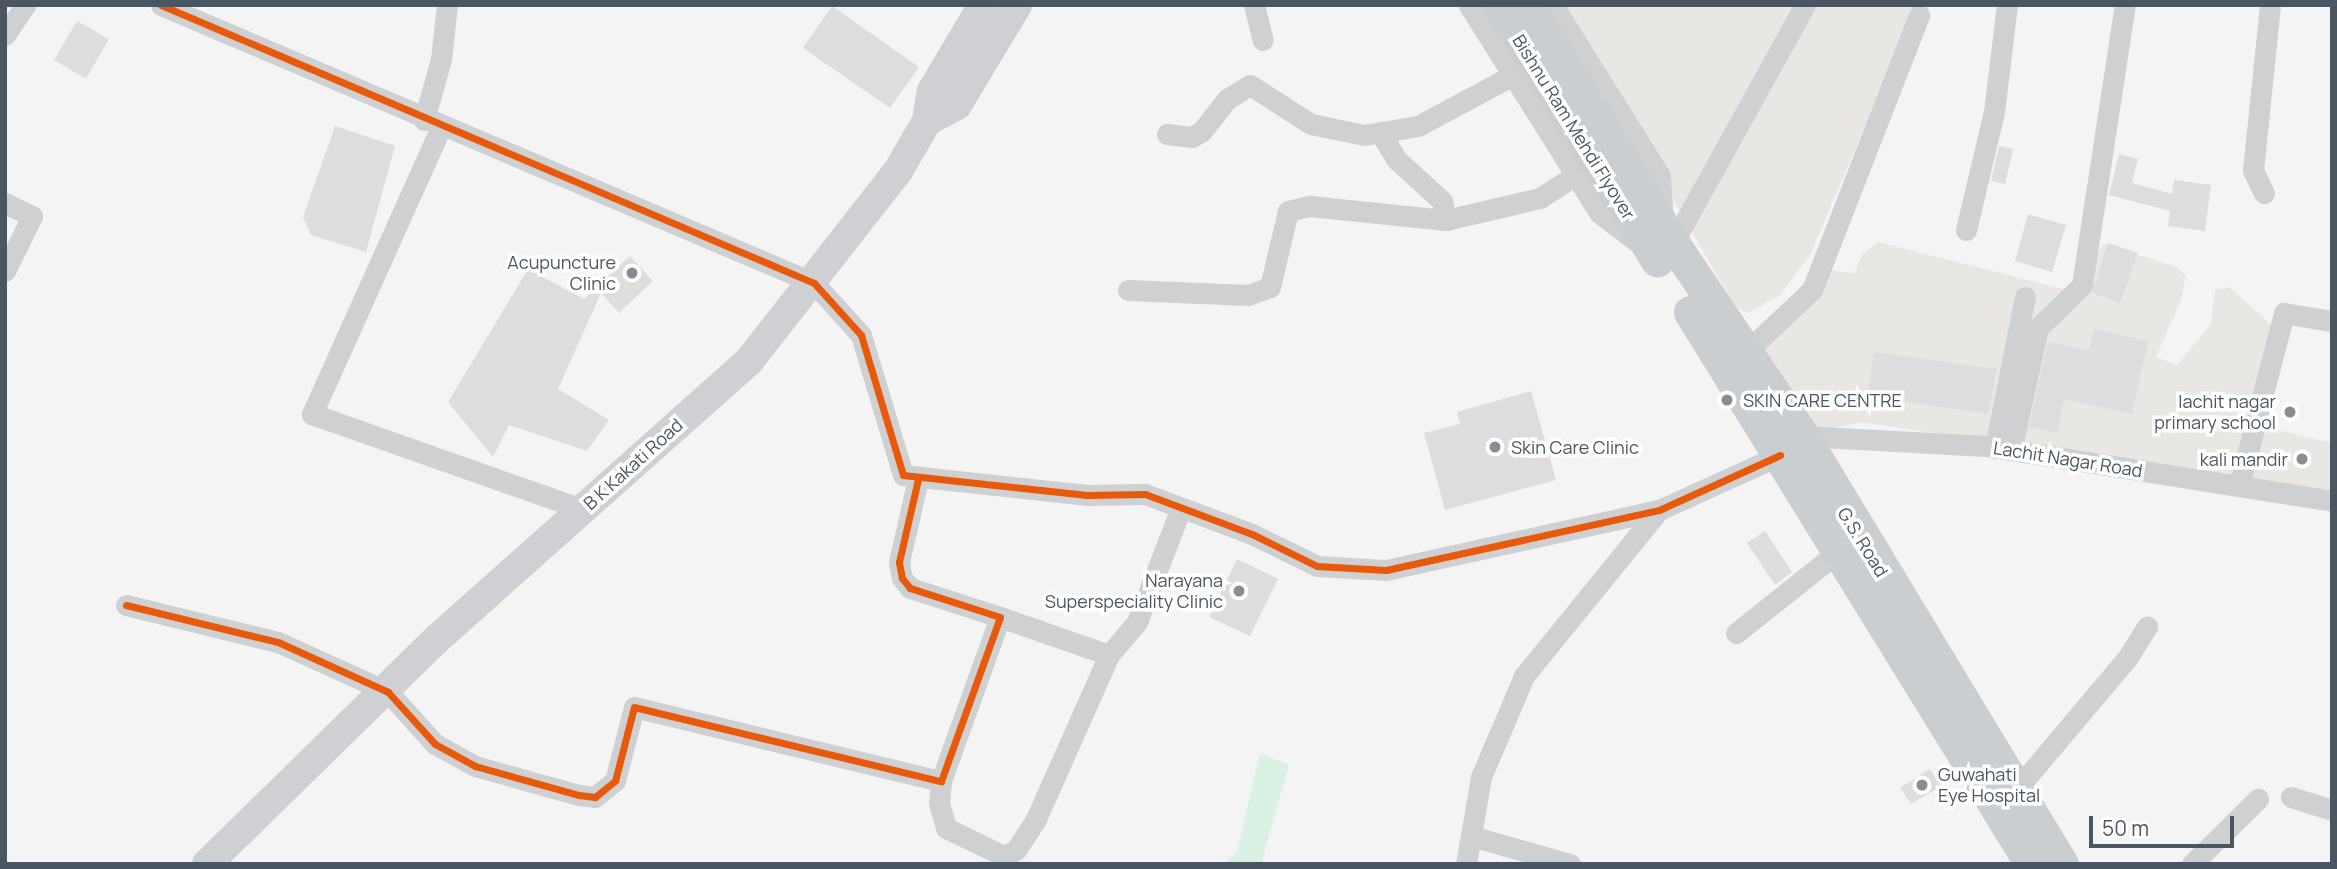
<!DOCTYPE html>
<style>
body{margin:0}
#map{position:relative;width:2337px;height:869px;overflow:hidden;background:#f4f4f4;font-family:Manrope,sans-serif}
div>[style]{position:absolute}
.commercial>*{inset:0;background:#e8e7e3}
.green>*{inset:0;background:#d9f2e3}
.building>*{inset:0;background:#ddddde}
.minor>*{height:21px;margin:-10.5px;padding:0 10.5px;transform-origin:10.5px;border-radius:10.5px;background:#ced0d2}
.tertiary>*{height:26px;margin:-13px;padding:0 13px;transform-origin:13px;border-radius:13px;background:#ced0d2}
.secondary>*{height:30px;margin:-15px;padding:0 15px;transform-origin:15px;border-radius:15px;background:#ced0d4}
.primary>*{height:33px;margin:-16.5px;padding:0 16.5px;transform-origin:16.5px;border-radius:16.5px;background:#caced1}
.cycleway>*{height:7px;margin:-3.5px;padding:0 3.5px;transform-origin:3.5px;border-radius:3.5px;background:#e8590c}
.dots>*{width:19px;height:19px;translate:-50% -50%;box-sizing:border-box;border:4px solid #fff;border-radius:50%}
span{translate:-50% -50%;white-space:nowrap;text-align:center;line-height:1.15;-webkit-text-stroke:7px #fff;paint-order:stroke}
.street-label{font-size:18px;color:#4a5661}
.poi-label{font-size:18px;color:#4a5661}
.right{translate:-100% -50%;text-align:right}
.left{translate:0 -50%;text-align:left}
.frame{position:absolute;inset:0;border:7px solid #4a5661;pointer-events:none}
.scale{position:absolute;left:2089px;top:816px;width:145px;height:32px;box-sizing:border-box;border:4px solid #4a5661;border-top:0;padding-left:9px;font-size:21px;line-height:24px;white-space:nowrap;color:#4a5661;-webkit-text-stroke:5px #fff;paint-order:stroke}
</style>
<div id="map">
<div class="commercial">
<i style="clip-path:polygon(1560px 5px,1917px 5px,1810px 255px,1779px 296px,1747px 313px,1736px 308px)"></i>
<i style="clip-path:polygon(1878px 242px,2072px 291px,2103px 244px,2177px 267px,2186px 276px,2181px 300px,2156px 357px,2177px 365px,2211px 324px,2215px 290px,2229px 287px,2275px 328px,2257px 425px,2332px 443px,2332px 495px,1862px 422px,1811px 433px,1759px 352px,1829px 270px,1854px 273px,1863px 253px)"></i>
</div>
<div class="green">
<i style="clip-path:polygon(1260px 753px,1289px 765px,1261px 864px,1224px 864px,1237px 851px)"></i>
</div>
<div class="building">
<i style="clip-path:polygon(832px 6px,919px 67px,890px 108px,803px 48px)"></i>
<i style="clip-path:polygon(77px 21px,109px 39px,86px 79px,54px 60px)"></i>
<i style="clip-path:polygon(335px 126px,395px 146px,366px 252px,311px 235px,303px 217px)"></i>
<i style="clip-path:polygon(1999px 146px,2013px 149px,2005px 184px,1991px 181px)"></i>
<i style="clip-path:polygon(2119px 154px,2138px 159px,2132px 183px,2172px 194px,2174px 180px,2211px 185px,2205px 231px,2168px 226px,2170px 211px,2109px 195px)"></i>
<i style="clip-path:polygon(2028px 214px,2066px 225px,2052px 272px,2015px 261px)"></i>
<i style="clip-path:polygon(2108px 243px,2138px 253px,2120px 303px,2092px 293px)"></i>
<i style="clip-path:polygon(630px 256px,653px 281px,619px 313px,601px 293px,558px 389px,609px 420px,587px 451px,509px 425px,493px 457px,448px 402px,528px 269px,584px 299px)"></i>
<i style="clip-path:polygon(2094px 329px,2148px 341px,2132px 414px,2064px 399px,2057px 433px,2029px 427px,2048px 342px,2089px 350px)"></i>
<i style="clip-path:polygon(1874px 352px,1997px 369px,1988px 414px,1868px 396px)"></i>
<i style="clip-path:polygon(1531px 391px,1556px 480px,1445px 510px,1424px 433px,1460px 424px,1457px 412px)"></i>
<i style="clip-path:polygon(1765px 531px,1792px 572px,1775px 585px,1747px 543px)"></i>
<i style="clip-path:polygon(1237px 559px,1278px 579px,1250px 636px,1209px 617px)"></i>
<i style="clip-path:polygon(1930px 769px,1941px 786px,1911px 804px,1900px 788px)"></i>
</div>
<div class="minor">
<i style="left:161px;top:5px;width:710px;rotate:23.06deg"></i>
<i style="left:814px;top:283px;width:70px;rotate:47.9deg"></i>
<i style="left:861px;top:335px;width:146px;rotate:73.3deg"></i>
<i style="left:903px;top:475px;width:185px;rotate:6.2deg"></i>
<i style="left:1087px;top:495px;width:58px;rotate:-1deg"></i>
<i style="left:1145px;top:494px;width:114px;rotate:20.5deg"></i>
<i style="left:1252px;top:534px;width:72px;rotate:26.2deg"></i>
<i style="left:1317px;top:566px;width:69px;rotate:3.3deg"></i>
<i style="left:1386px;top:570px;width:280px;rotate:-12.4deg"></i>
<i style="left:1659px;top:510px;width:133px;rotate:-24.4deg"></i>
<i style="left:1254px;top:5px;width:36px;rotate:76deg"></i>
<i style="left:5px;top:35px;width:36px;rotate:-56deg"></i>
<i style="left:424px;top:120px;width:63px;rotate:-74.4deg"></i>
<i style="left:441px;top:59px;width:54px;rotate:-83.7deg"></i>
<i style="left:441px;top:127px;width:315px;rotate:114.2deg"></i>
<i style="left:312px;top:414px;width:286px;rotate:19.4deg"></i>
<i style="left:1380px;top:132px;width:31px;rotate:59deg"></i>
<i style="left:1396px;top:159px;width:62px;rotate:42.4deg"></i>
<i style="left:1442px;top:201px;width:19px;rotate:78deg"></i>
<i style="left:1167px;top:134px;width:25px;rotate:7deg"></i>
<i style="left:1192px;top:137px;width:12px;rotate:-31deg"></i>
<i style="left:1202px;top:131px;width:41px;rotate:-52deg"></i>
<i style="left:1227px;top:99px;width:27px;rotate:-31deg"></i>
<i style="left:1250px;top:85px;width:72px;rotate:32.6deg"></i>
<i style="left:1311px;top:124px;width:54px;rotate:11.7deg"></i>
<i style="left:1364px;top:135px;width:55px;rotate:-9.5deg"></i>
<i style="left:1418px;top:126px;width:110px;rotate:-28.2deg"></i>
<i style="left:2264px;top:193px;width:25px;rotate:-116deg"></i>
<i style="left:2253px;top:170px;width:166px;rotate:-84.1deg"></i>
<i style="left:5px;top:203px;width:30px;rotate:26deg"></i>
<i style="left:32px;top:216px;width:61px;rotate:116.1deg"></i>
<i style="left:1966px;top:230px;width:121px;rotate:-76.7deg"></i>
<i style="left:1994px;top:112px;width:108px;rotate:-83.1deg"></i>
<i style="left:1673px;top:243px;width:272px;rotate:-61deg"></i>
<i style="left:1128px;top:290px;width:120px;rotate:2.4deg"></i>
<i style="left:1248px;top:295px;width:23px;rotate:-20deg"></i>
<i style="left:1270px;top:287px;width:78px;rotate:-76.7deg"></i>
<i style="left:1288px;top:211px;width:23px;rotate:-13deg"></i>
<i style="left:1310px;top:206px;width:137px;rotate:5.9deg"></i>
<i style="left:1446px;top:220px;width:97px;rotate:-13.2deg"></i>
<i style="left:1540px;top:198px;width:44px;rotate:-33deg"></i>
<i style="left:1744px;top:354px;width:93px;rotate:-43.3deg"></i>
<i style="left:1812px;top:290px;width:295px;rotate:-68.7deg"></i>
<i style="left:1803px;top:436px;width:183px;rotate:3.1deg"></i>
<i style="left:1986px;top:446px;width:350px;rotate:9deg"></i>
<i style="left:1995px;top:448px;width:154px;rotate:-78.8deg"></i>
<i style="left:2011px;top:450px;width:125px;rotate:-77.5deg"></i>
<i style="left:2038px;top:328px;width:62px;rotate:-44.3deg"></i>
<i style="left:2082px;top:285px;width:283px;rotate:-81.3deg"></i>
<i style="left:2239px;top:486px;width:179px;rotate:-75.4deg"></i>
<i style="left:2284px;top:313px;width:49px;rotate:9.5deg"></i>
<i style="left:126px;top:605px;width:156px;rotate:13.7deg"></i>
<i style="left:278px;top:642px;width:121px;rotate:24.4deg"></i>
<i style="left:388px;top:692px;width:70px;rotate:47.9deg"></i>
<i style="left:435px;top:744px;width:46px;rotate:28.8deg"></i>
<i style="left:475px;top:766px;width:108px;rotate:15.6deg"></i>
<i style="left:579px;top:795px;width:16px;rotate:7deg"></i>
<i style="left:595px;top:797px;width:26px;rotate:-39deg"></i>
<i style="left:615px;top:781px;width:76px;rotate:-75.6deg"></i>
<i style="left:634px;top:707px;width:316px;rotate:13.6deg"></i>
<i style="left:941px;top:781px;width:174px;rotate:-70.2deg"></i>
<i style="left:1000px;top:617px;width:95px;rotate:-162.1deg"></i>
<i style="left:910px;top:588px;width:13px;rotate:-129deg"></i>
<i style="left:902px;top:578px;width:16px;rotate:-101deg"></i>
<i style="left:899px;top:562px;width:85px;rotate:-77.1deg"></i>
<i style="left:1000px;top:617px;width:115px;rotate:19.2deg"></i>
<i style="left:1109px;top:655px;width:43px;rotate:-49.7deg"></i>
<i style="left:1137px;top:622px;width:122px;rotate:-68.9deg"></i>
<i style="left:1736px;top:633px;width:132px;rotate:-38.5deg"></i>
<i style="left:941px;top:781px;width:22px;rotate:95deg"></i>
<i style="left:939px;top:803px;width:26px;rotate:74deg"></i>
<i style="left:946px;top:828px;width:64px;rotate:25.8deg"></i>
<i style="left:1004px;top:856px;width:13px;rotate:-27deg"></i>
<i style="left:1016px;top:850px;width:37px;rotate:-57deg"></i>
<i style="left:1036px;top:819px;width:180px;rotate:-66deg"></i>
<i style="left:2016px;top:790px;width:174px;rotate:-49.9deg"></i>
<i style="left:2128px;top:657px;width:36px;rotate:-58deg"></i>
<i style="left:2291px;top:797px;width:43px;rotate:17.6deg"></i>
<i style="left:1471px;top:836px;width:103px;rotate:15.8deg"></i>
<i style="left:1466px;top:864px;width:88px;rotate:-80.2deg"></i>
<i style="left:1481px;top:777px;width:110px;rotate:-66.9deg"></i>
<i style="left:1524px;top:676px;width:214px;rotate:-50.9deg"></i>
<i style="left:2192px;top:864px;width:93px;rotate:-44.6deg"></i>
</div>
<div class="tertiary">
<i style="left:1472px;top:5px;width:244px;rotate:57.9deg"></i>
<i style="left:1602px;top:212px;width:48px;rotate:37.3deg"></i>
<i style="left:1550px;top:5px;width:203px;rotate:57.9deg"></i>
<i style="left:1658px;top:177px;width:46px;rotate:86.3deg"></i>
</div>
<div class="secondary">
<i style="left:927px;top:121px;width:34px;rotate:-28deg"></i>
<i style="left:957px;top:105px;width:117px;rotate:-59deg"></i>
<i style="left:207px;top:864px;width:322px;rotate:-44.4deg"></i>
<i style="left:437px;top:639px;width:418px;rotate:-41.7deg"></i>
<i style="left:749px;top:361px;width:241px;rotate:-51.9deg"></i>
<i style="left:898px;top:171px;width:58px;rotate:-59.9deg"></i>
<i style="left:927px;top:121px;width:30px;rotate:-81deg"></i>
<i style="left:932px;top:91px;width:100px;rotate:-59.3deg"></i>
</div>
<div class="primary">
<i style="left:1498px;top:5px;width:301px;rotate:58.1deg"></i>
<i style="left:1528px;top:5px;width:279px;rotate:58.6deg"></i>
<i style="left:1673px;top:243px;width:233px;rotate:56deg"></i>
<i style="left:1803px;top:436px;width:500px;rotate:58.82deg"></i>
<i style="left:1690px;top:312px;width:649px;rotate:58.29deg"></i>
</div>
<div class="cycleway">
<i style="left:161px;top:5px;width:710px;rotate:23.06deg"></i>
<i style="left:814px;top:283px;width:70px;rotate:47.9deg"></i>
<i style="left:861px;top:335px;width:146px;rotate:73.3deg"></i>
<i style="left:903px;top:475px;width:185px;rotate:6.2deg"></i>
<i style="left:1087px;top:495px;width:58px;rotate:-1deg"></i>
<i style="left:1145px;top:494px;width:114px;rotate:20.5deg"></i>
<i style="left:1252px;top:534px;width:72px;rotate:26.2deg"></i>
<i style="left:1317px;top:566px;width:69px;rotate:3.3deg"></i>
<i style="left:1386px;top:570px;width:280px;rotate:-12.4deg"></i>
<i style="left:1659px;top:510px;width:133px;rotate:-24.4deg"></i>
<i style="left:126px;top:605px;width:156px;rotate:13.7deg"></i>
<i style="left:278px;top:642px;width:121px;rotate:24.4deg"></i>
<i style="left:388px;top:692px;width:70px;rotate:47.9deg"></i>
<i style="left:435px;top:744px;width:46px;rotate:28.8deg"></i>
<i style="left:475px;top:766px;width:108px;rotate:15.6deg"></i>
<i style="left:579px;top:795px;width:16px;rotate:7deg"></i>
<i style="left:595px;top:797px;width:26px;rotate:-39deg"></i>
<i style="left:615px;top:781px;width:76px;rotate:-75.6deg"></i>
<i style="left:634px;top:707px;width:316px;rotate:13.6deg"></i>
<i style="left:941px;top:781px;width:174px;rotate:-70.2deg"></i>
<i style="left:1000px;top:617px;width:95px;rotate:-162.1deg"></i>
<i style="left:910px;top:588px;width:13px;rotate:-129deg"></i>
<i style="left:902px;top:578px;width:16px;rotate:-101deg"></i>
<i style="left:899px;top:562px;width:85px;rotate:-77.1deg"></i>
</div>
<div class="dots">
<i style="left:632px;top:273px;background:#868d94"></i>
<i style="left:1727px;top:400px;background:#868d94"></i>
<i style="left:2290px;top:412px;background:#868d94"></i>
<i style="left:1495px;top:447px;background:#868d94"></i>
<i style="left:2302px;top:459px;background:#868d94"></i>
<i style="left:1239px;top:591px;background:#868d94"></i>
<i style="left:1922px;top:785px;background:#868d94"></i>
</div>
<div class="street-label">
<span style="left:1574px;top:127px;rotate:58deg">Bishnu Ram Mehdi Flyover</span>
<span style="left:2068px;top:459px;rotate:9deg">Lachit Nagar Road</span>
<span style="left:633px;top:464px;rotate:-42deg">B K Kakati Road</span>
<span style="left:1863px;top:542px;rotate:58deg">G.S. Road</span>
</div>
<div class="poi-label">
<span class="right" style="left:616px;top:273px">Acupuncture<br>Clinic</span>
<span class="left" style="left:1743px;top:400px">SKIN CARE CENTRE</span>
<span class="right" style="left:2276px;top:412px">lachit nagar<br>primary school</span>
<span class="left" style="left:1511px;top:447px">Skin Care Clinic</span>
<span class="right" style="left:2288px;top:459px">kali mandir</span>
<span class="right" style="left:1223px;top:591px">Narayana<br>Superspeciality Clinic</span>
<span class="left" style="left:1938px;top:785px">Guwahati<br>Eye Hospital</span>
</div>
<div class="frame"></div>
<div class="scale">50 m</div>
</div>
